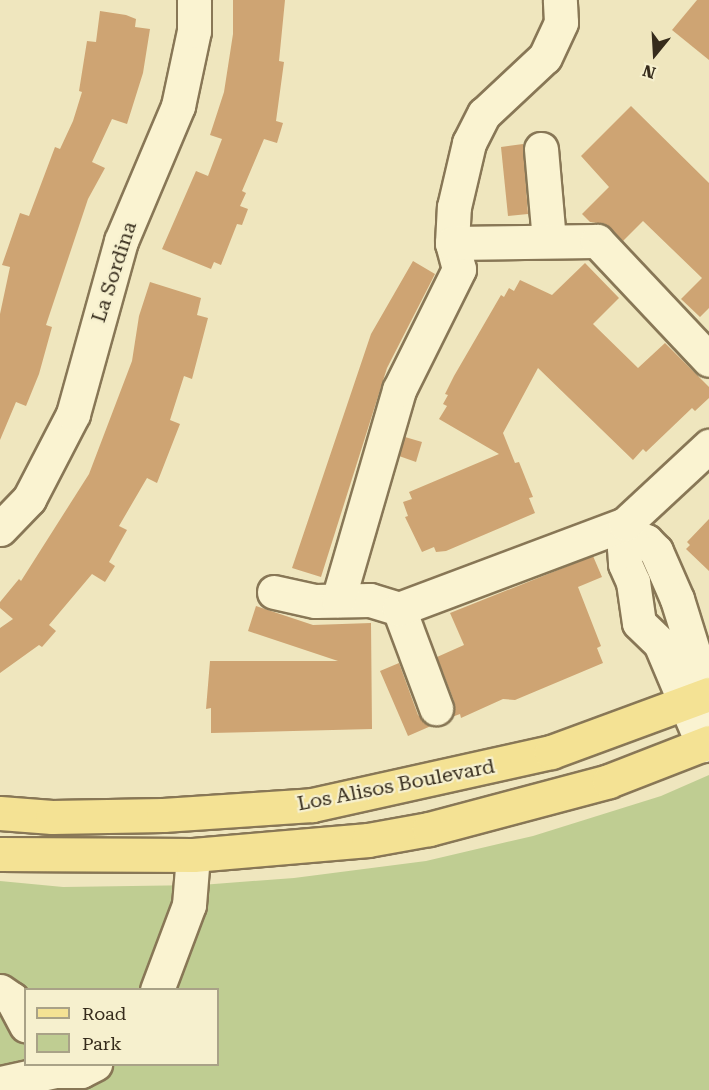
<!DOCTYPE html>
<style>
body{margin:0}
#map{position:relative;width:709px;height:1090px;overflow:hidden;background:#efe6be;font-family:"Roboto Serif",serif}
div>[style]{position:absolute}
.green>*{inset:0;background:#bfcd92}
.building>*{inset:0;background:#cea473}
.roads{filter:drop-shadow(2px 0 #887756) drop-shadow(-2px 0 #887756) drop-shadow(0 2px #887756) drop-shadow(0 -2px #887756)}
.minor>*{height:33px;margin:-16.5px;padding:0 16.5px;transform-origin:16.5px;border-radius:16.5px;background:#faf3d1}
.major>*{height:33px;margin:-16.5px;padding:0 16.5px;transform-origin:16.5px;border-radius:16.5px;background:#f4e294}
span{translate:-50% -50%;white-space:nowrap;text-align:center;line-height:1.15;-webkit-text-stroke:4.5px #f6f0ce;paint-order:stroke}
.street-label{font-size:20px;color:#362c1c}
.legend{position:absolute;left:24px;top:988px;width:195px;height:78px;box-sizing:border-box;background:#f6f0ce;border:2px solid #a9a287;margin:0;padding:8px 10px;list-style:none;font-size:18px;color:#362c1c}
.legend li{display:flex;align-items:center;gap:12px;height:30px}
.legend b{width:30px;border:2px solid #a9a287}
.north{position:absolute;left:625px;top:24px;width:60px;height:60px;-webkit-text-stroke:4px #f6f0ce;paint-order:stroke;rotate:198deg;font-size:16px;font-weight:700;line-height:24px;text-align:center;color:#362c1c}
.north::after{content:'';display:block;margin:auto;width:21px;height:27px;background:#362c1c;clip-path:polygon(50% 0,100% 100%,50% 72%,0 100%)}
</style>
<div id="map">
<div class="green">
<i style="clip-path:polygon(evenodd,709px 775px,709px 1090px,0 1090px,0 881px,63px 887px,201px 885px,294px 878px,426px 861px,533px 836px,661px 796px,709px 775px,26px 990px,218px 990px,218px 1064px,26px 1064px,26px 990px)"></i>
</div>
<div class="building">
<i style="clip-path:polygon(233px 0,285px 0,279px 61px,284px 62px,276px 121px,283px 123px,277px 143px,264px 139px,242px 191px,246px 193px,240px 206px,248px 209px,242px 225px,237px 224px,221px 265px,214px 262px,211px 269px,162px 249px,196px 171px,208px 176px,222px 139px,210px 135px,224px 92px,233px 34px)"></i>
<i style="clip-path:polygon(697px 0,709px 0,709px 60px,672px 30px)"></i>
<i style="clip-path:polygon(100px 11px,126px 15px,136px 19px,135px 27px,150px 29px,143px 73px,127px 124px,112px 119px,92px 162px,105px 168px,88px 199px,46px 325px,52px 327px,39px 374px,26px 406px,16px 402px,0 440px,0 314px,10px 267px,2px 265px,20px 213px,29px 216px,55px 147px,60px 149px,73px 121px,82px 92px,79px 91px,87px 41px,96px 42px)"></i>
<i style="clip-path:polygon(631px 106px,709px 183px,709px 308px,700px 317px,681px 299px,702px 278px,643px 221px,623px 241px,605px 224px,590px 222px,582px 214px,609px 187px,581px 156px)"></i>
<i style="clip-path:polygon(523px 144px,528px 214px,508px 216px,501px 147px)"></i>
<i style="clip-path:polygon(413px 261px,435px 274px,387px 368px,321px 577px,292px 568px,371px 334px)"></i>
<i style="clip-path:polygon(585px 263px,619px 298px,593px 324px,638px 368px,665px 343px,709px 387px,709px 398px,695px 411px,692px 408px,646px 452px,643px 449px,633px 460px,538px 368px,503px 433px,515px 463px,519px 462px,533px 497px,529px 498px,535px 513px,446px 551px,436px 552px,434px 547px,422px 552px,405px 517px,408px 516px,403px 502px,412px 499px,409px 492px,499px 454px,439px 419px,447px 406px,443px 404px,448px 395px,445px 394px,454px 376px,501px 295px,504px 297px,509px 288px,514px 291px,520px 280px,552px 295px)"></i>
<i style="clip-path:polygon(150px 282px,201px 298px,197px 315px,208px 318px,192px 379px,184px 376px,170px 420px,180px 424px,173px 442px,157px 483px,147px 478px,119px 526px,127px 530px,109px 562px,115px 566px,105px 582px,92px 574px,49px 625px,56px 631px,42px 647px,39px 645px,0 673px,0 628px,13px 619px,0 608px,0 602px,19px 579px,21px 581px,89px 474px,132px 361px,139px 316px)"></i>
<i style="clip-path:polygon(405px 437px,422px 442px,416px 462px,399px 456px)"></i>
<i style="clip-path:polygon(709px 519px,709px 571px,686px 549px,690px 545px,687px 542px)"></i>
<i style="clip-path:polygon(593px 556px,602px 577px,578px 587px,601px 646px,597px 648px,603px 663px,515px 700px,503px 699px,461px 718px,460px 714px,452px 717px,454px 701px,437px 657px,464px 645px,450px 613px)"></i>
<i style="clip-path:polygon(256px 606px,313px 625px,371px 623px,372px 729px,211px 733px,211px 708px,206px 709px,210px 661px,338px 661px,248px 631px)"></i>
<i style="clip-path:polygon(399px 663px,418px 715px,431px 726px,408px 736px,380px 671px)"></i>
</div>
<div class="roads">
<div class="minor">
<i style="left:541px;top:149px;width:92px;rotate:85deg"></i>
<i style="left:452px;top:243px;width:36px;rotate:-87deg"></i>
<i style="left:454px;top:207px;width:66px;rotate:-76.8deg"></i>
<i style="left:469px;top:143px;width:33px;rotate:-63deg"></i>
<i style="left:484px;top:114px;width:83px;rotate:-43.1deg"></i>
<i style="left:545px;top:57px;width:38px;rotate:-65deg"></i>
<i style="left:561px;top:22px;width:22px;rotate:-93deg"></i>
<i style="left:625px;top:524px;width:13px;rotate:67deg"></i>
<i style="left:630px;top:536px;width:17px;rotate:17deg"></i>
<i style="left:646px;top:541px;width:14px;rotate:45deg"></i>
<i style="left:656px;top:551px;width:52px;rotate:66.4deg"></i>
<i style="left:677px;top:599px;width:108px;rotate:72.7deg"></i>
<i style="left:0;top:529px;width:42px;rotate:-46deg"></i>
<i style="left:29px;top:499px;width:96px;rotate:-62.6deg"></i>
<i style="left:73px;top:414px;width:180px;rotate:-74.5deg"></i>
<i style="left:121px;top:241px;width:147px;rotate:-67.1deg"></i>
<i style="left:178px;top:106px;width:77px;rotate:-78deg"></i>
<i style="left:194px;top:31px;width:31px;rotate:-90deg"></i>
<i style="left:630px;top:536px;width:13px;rotate:117deg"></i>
<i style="left:624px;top:548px;width:16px;rotate:86deg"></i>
<i style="left:625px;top:564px;width:20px;rotate:66deg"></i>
<i style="left:633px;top:582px;width:41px;rotate:81.7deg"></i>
<i style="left:639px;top:623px;width:29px;rotate:44deg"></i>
<i style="left:660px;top:643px;width:111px;rotate:67.1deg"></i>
<i style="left:274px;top:592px;width:42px;rotate:12.4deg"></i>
<i style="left:315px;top:601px;width:55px;rotate:-1deg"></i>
<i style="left:370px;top:600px;width:30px;rotate:17deg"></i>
<i style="left:399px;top:609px;width:106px;rotate:69.5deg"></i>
<i style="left:338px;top:600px;width:219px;rotate:-73.8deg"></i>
<i style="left:399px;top:390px;width:135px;rotate:-63.6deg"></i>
<i style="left:459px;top:269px;width:27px;rotate:-105deg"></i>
<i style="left:452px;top:243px;width:145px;rotate:-0.8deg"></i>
<i style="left:597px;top:241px;width:163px;rotate:46.7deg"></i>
<i style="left:399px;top:609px;width:241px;rotate:-20.6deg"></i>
<i style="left:625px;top:524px;width:115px;rotate:-42.9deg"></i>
<i style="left:157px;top:990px;width:91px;rotate:-69.4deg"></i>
<i style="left:189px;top:905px;width:50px;rotate:-85.4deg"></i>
<i style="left:0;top:991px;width:14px;rotate:34deg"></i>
<i style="left:12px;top:999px;width:30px;rotate:62deg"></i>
<i style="left:0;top:1083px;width:56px;rotate:-12.3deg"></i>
<i style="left:55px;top:1071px;width:26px"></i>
<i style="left:81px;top:1071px;width:16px;rotate:-27deg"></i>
</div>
<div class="major">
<i style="left:0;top:813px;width:52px;rotate:4.4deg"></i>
<i style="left:52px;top:817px;width:111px;rotate:-1deg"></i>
<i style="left:163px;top:815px;width:149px;rotate:-3.8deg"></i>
<i style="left:312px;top:805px;width:245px;rotate:-12.5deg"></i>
<i style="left:551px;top:752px;width:168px;rotate:-20.2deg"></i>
<i style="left:0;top:854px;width:193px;rotate:0.3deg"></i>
<i style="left:193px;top:855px;width:176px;rotate:-4.9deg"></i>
<i style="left:368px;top:840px;width:62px;rotate:-10.2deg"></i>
<i style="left:429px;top:829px;width:186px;rotate:-14.9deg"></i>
<i style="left:609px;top:781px;width:107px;rotate:-21.3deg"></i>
</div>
</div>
<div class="street-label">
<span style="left:114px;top:272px;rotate:-72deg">La Sordina</span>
<span style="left:396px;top:785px;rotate:-11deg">Los Alisos Boulevard</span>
</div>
<ul class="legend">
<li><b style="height:8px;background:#f4e294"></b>Road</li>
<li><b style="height:16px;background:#bfcd92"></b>Park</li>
</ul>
<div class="north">N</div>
</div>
